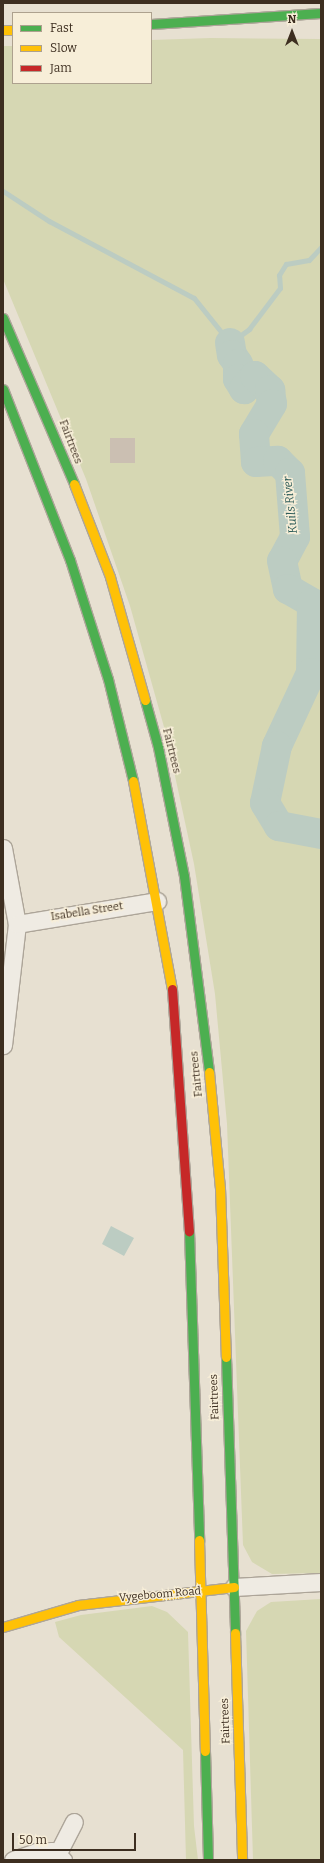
<!DOCTYPE html>
<style>
body{margin:0}
#map{position:relative;width:324px;height:1863px;overflow:hidden;background:#e7e0d1;font-family:Bitter,serif}
div>[style]{position:absolute}
.green>*{inset:0;background:#d6d7b3}
.water>*{inset:0;background:#bcccc2}
.stream>*{height:5px;margin:-2.5px;padding:0 2.5px;transform-origin:2.5px;border-radius:2.5px;background:#bcccc2}
.river>*{height:30px;margin:-15px;padding:0 15px;transform-origin:15px;border-radius:15px;background:#bcccc2}
.building>*{inset:0;background:#cbbfb2}
.roads{filter:drop-shadow(1px 0 #ada599) drop-shadow(-1px 0 #ada599) drop-shadow(0 1px #ada599) drop-shadow(0 -1px #ada599)}
.street>*{height:17px;margin:-8.5px;padding:0 8.5px;transform-origin:8.5px;border-radius:8.5px;background:#efebe3}
.fast>*{height:9px;margin:-4.5px;padding:0 4.5px;transform-origin:4.5px;border-radius:4.5px;background:#4caf50}
.slow>*{height:9px;margin:-4.5px;padding:0 4.5px;transform-origin:4.5px;border-radius:4.5px;background:#ffc107}
.jam>*{height:9px;margin:-4.5px;padding:0 4.5px;transform-origin:4.5px;border-radius:4.5px;background:#c62828}
span{translate:-50% -50%;white-space:nowrap;text-align:center;line-height:1.15;-webkit-text-stroke:3px #f7eed8;paint-order:stroke}
.street-label{font-size:11px;color:#3d2e20}
.water-label{font-size:12px;color:#2f5d5a;font-style:italic}
.frame{position:absolute;inset:0;border:4px solid #3d2e20;pointer-events:none}
.legend{position:absolute;left:12px;top:12px;width:140px;height:72px;box-sizing:border-box;background:#f7eed8;border:1px solid #ada18e;margin:0;padding:5px 7px;list-style:none;font-size:12px;color:#3d2e20}
.legend li{display:flex;align-items:center;gap:8px;height:20px}
.legend b{width:20px;border:1px solid #ada18e}
.north{position:absolute;left:272px;top:12px;width:40px;height:40px;-webkit-text-stroke:3px #f7eed8;paint-order:stroke;rotate:0deg;font-size:11px;font-weight:700;line-height:16px;text-align:center;color:#3d2e20}
.north::after{content:'';display:block;margin:auto;width:14px;height:18px;background:#3d2e20;clip-path:polygon(50% 0,100% 100%,50% 72%,0 100%)}
.scale{position:absolute;left:12px;top:1833px;width:124px;height:18px;box-sizing:border-box;border:2px solid #3d2e20;border-top:0;padding-left:5px;font-size:12px;line-height:14px;white-space:nowrap;color:#3d2e20;-webkit-text-stroke:3px #f7eed8;paint-order:stroke}
</style>
<div id="map">
<div class="green">
<i style="clip-path:polygon(211px 38px,321px 39px,321px 1573px,272px 1574px,252px 1562px,243px 1545px,227px 1124px,215px 994px,194px 864px,166px 734px,130px 606px,86px 479px,3px 279px,3px 46px,13px 46px,13px 83px,151px 83px,151px 40px)"></i>
<i style="clip-path:polygon(321px 1599px,321px 1860px,253px 1860px,246px 1631px,257px 1611px,271px 1602px)"></i>
<i style="clip-path:polygon(152px 1606px,167px 1612px,188px 1632px,194px 1826px,198px 1860px,186px 1860px,183px 1750px,59px 1637px,55px 1622px,81px 1615px)"></i>
</div>
<div class="water">
<i style="clip-path:polygon(111px 1226px,134px 1238px,124px 1256px,102px 1244px)"></i>
</div>
<div class="stream">
<i style="left:3px;top:191px;width:55px;rotate:33.1deg"></i>
<i style="left:49px;top:221px;width:164px;rotate:28deg"></i>
<i style="left:194px;top:298px;width:58px;rotate:51.3deg"></i>
<i style="left:230px;top:343px;width:24px;rotate:-36deg"></i>
<i style="left:249px;top:329px;width:51px;rotate:-52.9deg"></i>
<i style="left:280px;top:288px;width:13px;rotate:-94deg"></i>
<i style="left:279px;top:275px;width:13px;rotate:-58deg"></i>
<i style="left:286px;top:264px;width:23px;rotate:-10deg"></i>
<i style="left:309px;top:260px;width:18px;rotate:-47deg"></i>
</div>
<div class="river">
<i style="left:230px;top:343px;width:12px;rotate:81deg"></i>
<i style="left:232px;top:355px;width:11px;rotate:56deg"></i>
<i style="left:238px;top:364px;width:15px;rotate:90deg"></i>
<i style="left:238px;top:379px;width:12px;rotate:59deg"></i>
<i style="left:244px;top:389px;width:17px;rotate:-50deg"></i>
<i style="left:255px;top:376px;width:21px;rotate:43deg"></i>
<i style="left:270px;top:390px;width:14px;rotate:82deg"></i>
<i style="left:272px;top:404px;width:35px;rotate:121deg"></i>
<i style="left:254px;top:434px;width:28px;rotate:86deg"></i>
<i style="left:256px;top:462px;width:22px;rotate:-3deg"></i>
<i style="left:278px;top:461px;width:17px;rotate:45deg"></i>
<i style="left:290px;top:473px;width:64px;rotate:85.5deg"></i>
<i style="left:295px;top:537px;width:27px;rotate:118deg"></i>
<i style="left:282px;top:561px;width:29px;rotate:78deg"></i>
<i style="left:288px;top:589px;width:28px;rotate:30deg"></i>
<i style="left:312px;top:603px;width:70px;rotate:90.8deg"></i>
<i style="left:311px;top:673px;width:81px;rotate:115deg"></i>
<i style="left:277px;top:746px;width:58px;rotate:101.9deg"></i>
<i style="left:265px;top:803px;width:27px;rotate:59deg"></i>
<i style="left:279px;top:826px;width:43px;rotate:10.8deg"></i>
</div>
<div class="building">
<i style="clip-path:polygon(110px 438px,135px 438px,135px 463px,110px 463px)"></i>
</div>
<div class="roads">
<div class="street">
<i style="left:3px;top:848px;width:77px;rotate:79.6deg"></i>
<i style="left:17px;top:924px;width:122px;rotate:96.6deg"></i>
<i style="left:17px;top:924px;width:142px;rotate:-9.3deg"></i>
<i style="left:234px;top:1587px;width:87px;rotate:-3.3deg"></i>
<i style="left:13px;top:1860px;width:24px;rotate:-19deg"></i>
<i style="left:36px;top:1852px;width:16px;rotate:-4deg"></i>
<i style="left:52px;top:1851px;width:6px;rotate:39deg"></i>
<i style="left:63px;top:1860px;width:8px;rotate:-140deg"></i>
<i style="left:57px;top:1855px;width:37px;rotate:-63deg"></i>
</div>
<div class="fast">
<i style="left:151px;top:24px;width:170px;rotate:-3.7deg"></i>
<i style="left:3px;top:318px;width:181px;rotate:66.8deg"></i>
<i style="left:3px;top:389px;width:184px;rotate:68.6deg"></i>
<i style="left:70px;top:560px;width:125px;rotate:72.3deg"></i>
<i style="left:108px;top:679px;width:105px;rotate:76.2deg"></i>
<i style="left:145px;top:700px;width:49px;rotate:74.5deg"></i>
<i style="left:158px;top:747px;width:132px;rotate:78.6deg"></i>
<i style="left:184px;top:876px;width:198px;rotate:82.7deg"></i>
<i style="left:189px;top:1231px;width:309px;rotate:88.1deg"></i>
<i style="left:226px;top:1357px;width:276px;rotate:88.1deg"></i>
<i style="left:205px;top:1751px;width:109px;rotate:88.4deg"></i>
</div>
<div class="slow">
<i style="left:3px;top:30px;width:10px"></i>
<i style="left:74px;top:484px;width:100px;rotate:68.8deg"></i>
<i style="left:110px;top:577px;width:128px;rotate:74.1deg"></i>
<i style="left:133px;top:781px;width:212px;rotate:79.4deg"></i>
<i style="left:209px;top:1072px;width:117px;rotate:84.6deg"></i>
<i style="left:220px;top:1188px;width:169px;rotate:88deg"></i>
<i style="left:199px;top:1540px;width:211px;rotate:88.4deg"></i>
<i style="left:3px;top:1627px;width:78px;rotate:-16.3deg"></i>
<i style="left:78px;top:1605px;width:157px;rotate:-6.6deg"></i>
<i style="left:235px;top:1633px;width:227px;rotate:88.2deg"></i>
</div>
<div class="jam">
<i style="left:172px;top:989px;width:243px;rotate:86deg"></i>
</div>
</div>
<div class="street-label">
<span style="left:70px;top:442px;rotate:69deg">Fairtrees</span>
<span style="left:171px;top:751px;rotate:76deg">Fairtrees</span>
<span style="left:87px;top:912px;rotate:-9deg">Isabella Street</span>
<span style="left:197px;top:1074px;rotate:-96deg">Fairtrees</span>
<span style="left:215px;top:1397px;rotate:-92deg">Fairtrees</span>
<span style="left:160px;top:1595px;rotate:-5deg">Vygeboom Road</span>
<span style="left:226px;top:1721px;rotate:-92deg">Fairtrees</span>
</div>
<div class="water-label">
<span style="left:291px;top:505px;rotate:-96deg">Kuils River</span>
</div>
<div class="frame"></div>
<ul class="legend">
<li><b style="height:5px;background:#4caf50"></b>Fast</li>
<li><b style="height:5px;background:#ffc107"></b>Slow</li>
<li><b style="height:5px;background:#c62828"></b>Jam</li>
</ul>
<div class="north">N</div>
<div class="scale">50 m</div>
</div>
